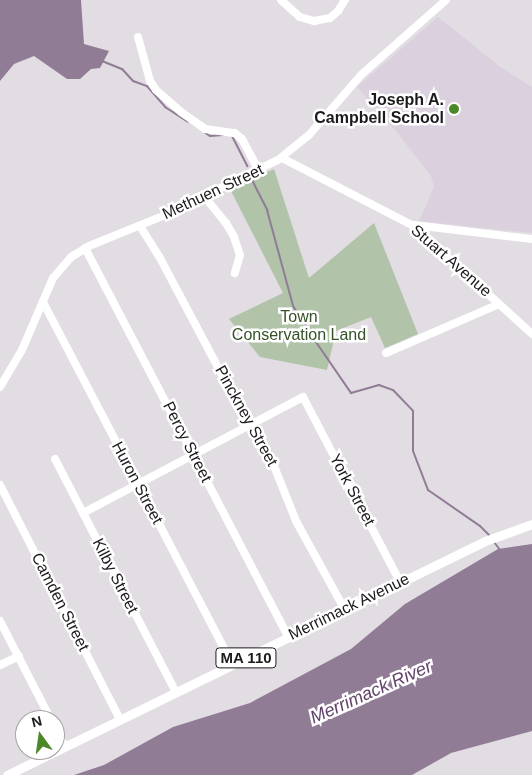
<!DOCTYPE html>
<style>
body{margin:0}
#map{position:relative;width:532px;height:775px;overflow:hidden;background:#e2dce3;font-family:Helvetica,sans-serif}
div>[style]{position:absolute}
.built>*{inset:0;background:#dbd0dd}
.green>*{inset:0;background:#b1c3a9}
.water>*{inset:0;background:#917c96}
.stream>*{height:2px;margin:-1px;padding:0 1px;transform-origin:1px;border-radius:1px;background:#917c96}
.minor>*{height:8px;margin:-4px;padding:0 4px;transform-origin:4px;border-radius:4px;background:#fff}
.major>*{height:9px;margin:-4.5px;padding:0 4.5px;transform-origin:4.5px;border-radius:4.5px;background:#fff}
.dots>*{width:14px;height:14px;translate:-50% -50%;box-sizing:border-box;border:2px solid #fff;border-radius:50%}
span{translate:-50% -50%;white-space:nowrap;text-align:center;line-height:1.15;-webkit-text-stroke:5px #fff;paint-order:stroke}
.shield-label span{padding:1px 4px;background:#fff;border:1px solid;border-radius:4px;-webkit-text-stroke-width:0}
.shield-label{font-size:15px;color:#1d1a1d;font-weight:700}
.poi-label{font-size:16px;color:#1d1a1d;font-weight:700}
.right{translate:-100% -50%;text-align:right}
.street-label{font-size:16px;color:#1d1a1d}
.park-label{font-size:16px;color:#355127}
.water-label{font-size:18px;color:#62426a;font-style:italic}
.north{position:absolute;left:15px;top:710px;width:50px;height:50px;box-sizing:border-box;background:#fff;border:1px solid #a5a3a5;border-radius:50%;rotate:346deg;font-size:14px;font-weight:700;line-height:20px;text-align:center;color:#1d1a1d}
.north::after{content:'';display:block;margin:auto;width:18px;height:22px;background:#4b8827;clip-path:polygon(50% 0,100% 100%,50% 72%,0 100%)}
</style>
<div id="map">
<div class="built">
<i style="clip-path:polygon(438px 17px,499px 66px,532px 87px,532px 233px,419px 221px,434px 187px,431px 176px,396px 131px,357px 87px)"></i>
</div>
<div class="green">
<i style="clip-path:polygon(274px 169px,309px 278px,374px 223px,418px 334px,385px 348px,371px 317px,336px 331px,327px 370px,260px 357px,229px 319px,283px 293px,230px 189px)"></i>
</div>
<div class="water">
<i style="clip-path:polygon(0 0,81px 0,84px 44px,109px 51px,100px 68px,91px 69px,80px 79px,67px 79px,34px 56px,14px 64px,0 81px)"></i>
<i style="clip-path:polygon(532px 544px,532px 731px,451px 753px,412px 775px,74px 775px,104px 765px,173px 727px,250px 703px,351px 649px,405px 604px,498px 549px)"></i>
</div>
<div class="stream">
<i style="left:102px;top:61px;width:22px;rotate:22deg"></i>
<i style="left:122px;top:69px;width:16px;rotate:47deg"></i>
<i style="left:133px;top:81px;width:15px;rotate:20deg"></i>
<i style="left:147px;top:86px;width:28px;rotate:49deg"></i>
<i style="left:165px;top:107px;width:27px;rotate:33deg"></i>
<i style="left:204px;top:132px;width:7px;rotate:34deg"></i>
<i style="left:210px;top:136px;width:13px;rotate:-4deg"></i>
<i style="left:232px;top:136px;width:34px;rotate:63deg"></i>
<i style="left:252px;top:180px;width:34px;rotate:63deg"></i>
<i style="left:267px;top:210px;width:99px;rotate:74.8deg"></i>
<i style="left:293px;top:306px;width:43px;rotate:57.4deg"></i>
<i style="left:316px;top:342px;width:62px;rotate:55.5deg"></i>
<i style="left:351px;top:393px;width:29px;rotate:-16deg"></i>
<i style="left:379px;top:385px;width:15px;rotate:20deg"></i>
<i style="left:393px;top:390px;width:29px;rotate:46deg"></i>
<i style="left:413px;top:411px;width:40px;rotate:90deg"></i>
<i style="left:413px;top:451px;width:42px;rotate:69deg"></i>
<i style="left:428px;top:490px;width:63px;rotate:34.7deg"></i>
<i style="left:480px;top:526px;width:14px;rotate:45deg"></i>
<i style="left:494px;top:542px;width:10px;rotate:53deg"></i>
</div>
<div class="minor">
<i style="left:281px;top:0;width:25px;rotate:42deg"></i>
<i style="left:300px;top:17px;width:15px;rotate:16deg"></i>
<i style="left:314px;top:21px;width:16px;rotate:-11deg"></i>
<i style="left:330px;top:18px;width:11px;rotate:-41deg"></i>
<i style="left:338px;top:11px;width:13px;rotate:-58deg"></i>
<i style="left:138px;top:37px;width:46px;rotate:74.7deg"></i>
<i style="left:150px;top:81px;width:11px;rotate:56deg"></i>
<i style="left:156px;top:90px;width:33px;rotate:41deg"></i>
<i style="left:181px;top:112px;width:29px;rotate:35deg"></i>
<i style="left:205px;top:129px;width:30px;rotate:8deg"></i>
<i style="left:235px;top:133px;width:9px;rotate:41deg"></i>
<i style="left:242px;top:139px;width:36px;rotate:62deg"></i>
<i style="left:282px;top:158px;width:146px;rotate:27.3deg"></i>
<i style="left:412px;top:225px;width:162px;rotate:42.2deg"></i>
<i style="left:204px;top:196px;width:35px;rotate:51deg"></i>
<i style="left:226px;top:223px;width:16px;rotate:60deg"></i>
<i style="left:234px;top:237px;width:19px;rotate:72deg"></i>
<i style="left:240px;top:255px;width:19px;rotate:106deg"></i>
<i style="left:414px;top:225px;width:119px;rotate:6.8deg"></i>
<i style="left:140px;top:226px;width:36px;rotate:58deg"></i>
<i style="left:159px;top:256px;width:192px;rotate:62.1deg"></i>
<i style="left:249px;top:426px;width:42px;rotate:56.7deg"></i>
<i style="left:272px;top:461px;width:65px;rotate:68.2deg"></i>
<i style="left:296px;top:521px;width:102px;rotate:61.2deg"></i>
<i style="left:85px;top:248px;width:439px;rotate:62.4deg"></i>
<i style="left:43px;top:302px;width:408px;rotate:62.4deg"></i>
<i style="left:386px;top:353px;width:123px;rotate:-23.4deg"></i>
<i style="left:0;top:387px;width:43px;rotate:-59.3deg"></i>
<i style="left:22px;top:350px;width:78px;rotate:-66.7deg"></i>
<i style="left:53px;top:278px;width:28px;rotate:-49deg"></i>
<i style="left:71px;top:257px;width:21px;rotate:-31deg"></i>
<i style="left:89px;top:246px;width:80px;rotate:-22.1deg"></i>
<i style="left:163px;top:216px;width:128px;rotate:-26deg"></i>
<i style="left:278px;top:160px;width:40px;rotate:-39deg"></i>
<i style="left:309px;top:135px;width:79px;rotate:-49.1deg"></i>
<i style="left:361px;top:75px;width:113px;rotate:-41.4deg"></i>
<i style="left:55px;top:459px;width:263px;rotate:62.6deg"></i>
<i style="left:0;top:485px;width:264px;rotate:62.9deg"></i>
<i style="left:83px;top:513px;width:249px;rotate:-27.8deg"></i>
<i style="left:303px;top:397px;width:209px;rotate:62.3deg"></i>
<i style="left:0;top:621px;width:111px;rotate:62.7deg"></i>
<i style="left:0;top:665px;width:21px;rotate:-25deg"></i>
<i style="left:55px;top:728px;width:21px;rotate:61deg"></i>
</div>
<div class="major">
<i style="left:7px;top:775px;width:532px;rotate:-26.08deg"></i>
<i style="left:485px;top:541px;width:50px;rotate:-19.9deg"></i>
</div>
<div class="dots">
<i style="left:454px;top:109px;background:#4b8827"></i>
</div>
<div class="shield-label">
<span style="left:246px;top:658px">MA 110</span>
</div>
<div class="poi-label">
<span class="right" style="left:444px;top:109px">Joseph A.<br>Campbell School</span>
</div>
<div class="street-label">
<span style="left:213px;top:192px;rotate:-25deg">Methuen Street</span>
<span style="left:451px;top:261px;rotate:41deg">Stuart Avenue</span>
<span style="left:246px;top:416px;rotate:61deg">Pinckney Street</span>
<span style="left:187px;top:442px;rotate:63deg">Percy Street</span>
<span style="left:137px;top:483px;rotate:62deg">Huron Street</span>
<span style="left:352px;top:490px;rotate:62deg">York Street</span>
<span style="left:115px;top:576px;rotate:63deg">Kilby Street</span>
<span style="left:60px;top:602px;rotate:63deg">Camden Street</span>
<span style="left:349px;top:607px;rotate:-26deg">Merrimack Avenue</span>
</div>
<div class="park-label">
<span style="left:299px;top:326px">Town<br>Conservation Land</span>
</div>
<div class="water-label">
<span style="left:371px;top:692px;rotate:-24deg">Merrimack River</span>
</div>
<div class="north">N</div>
</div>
